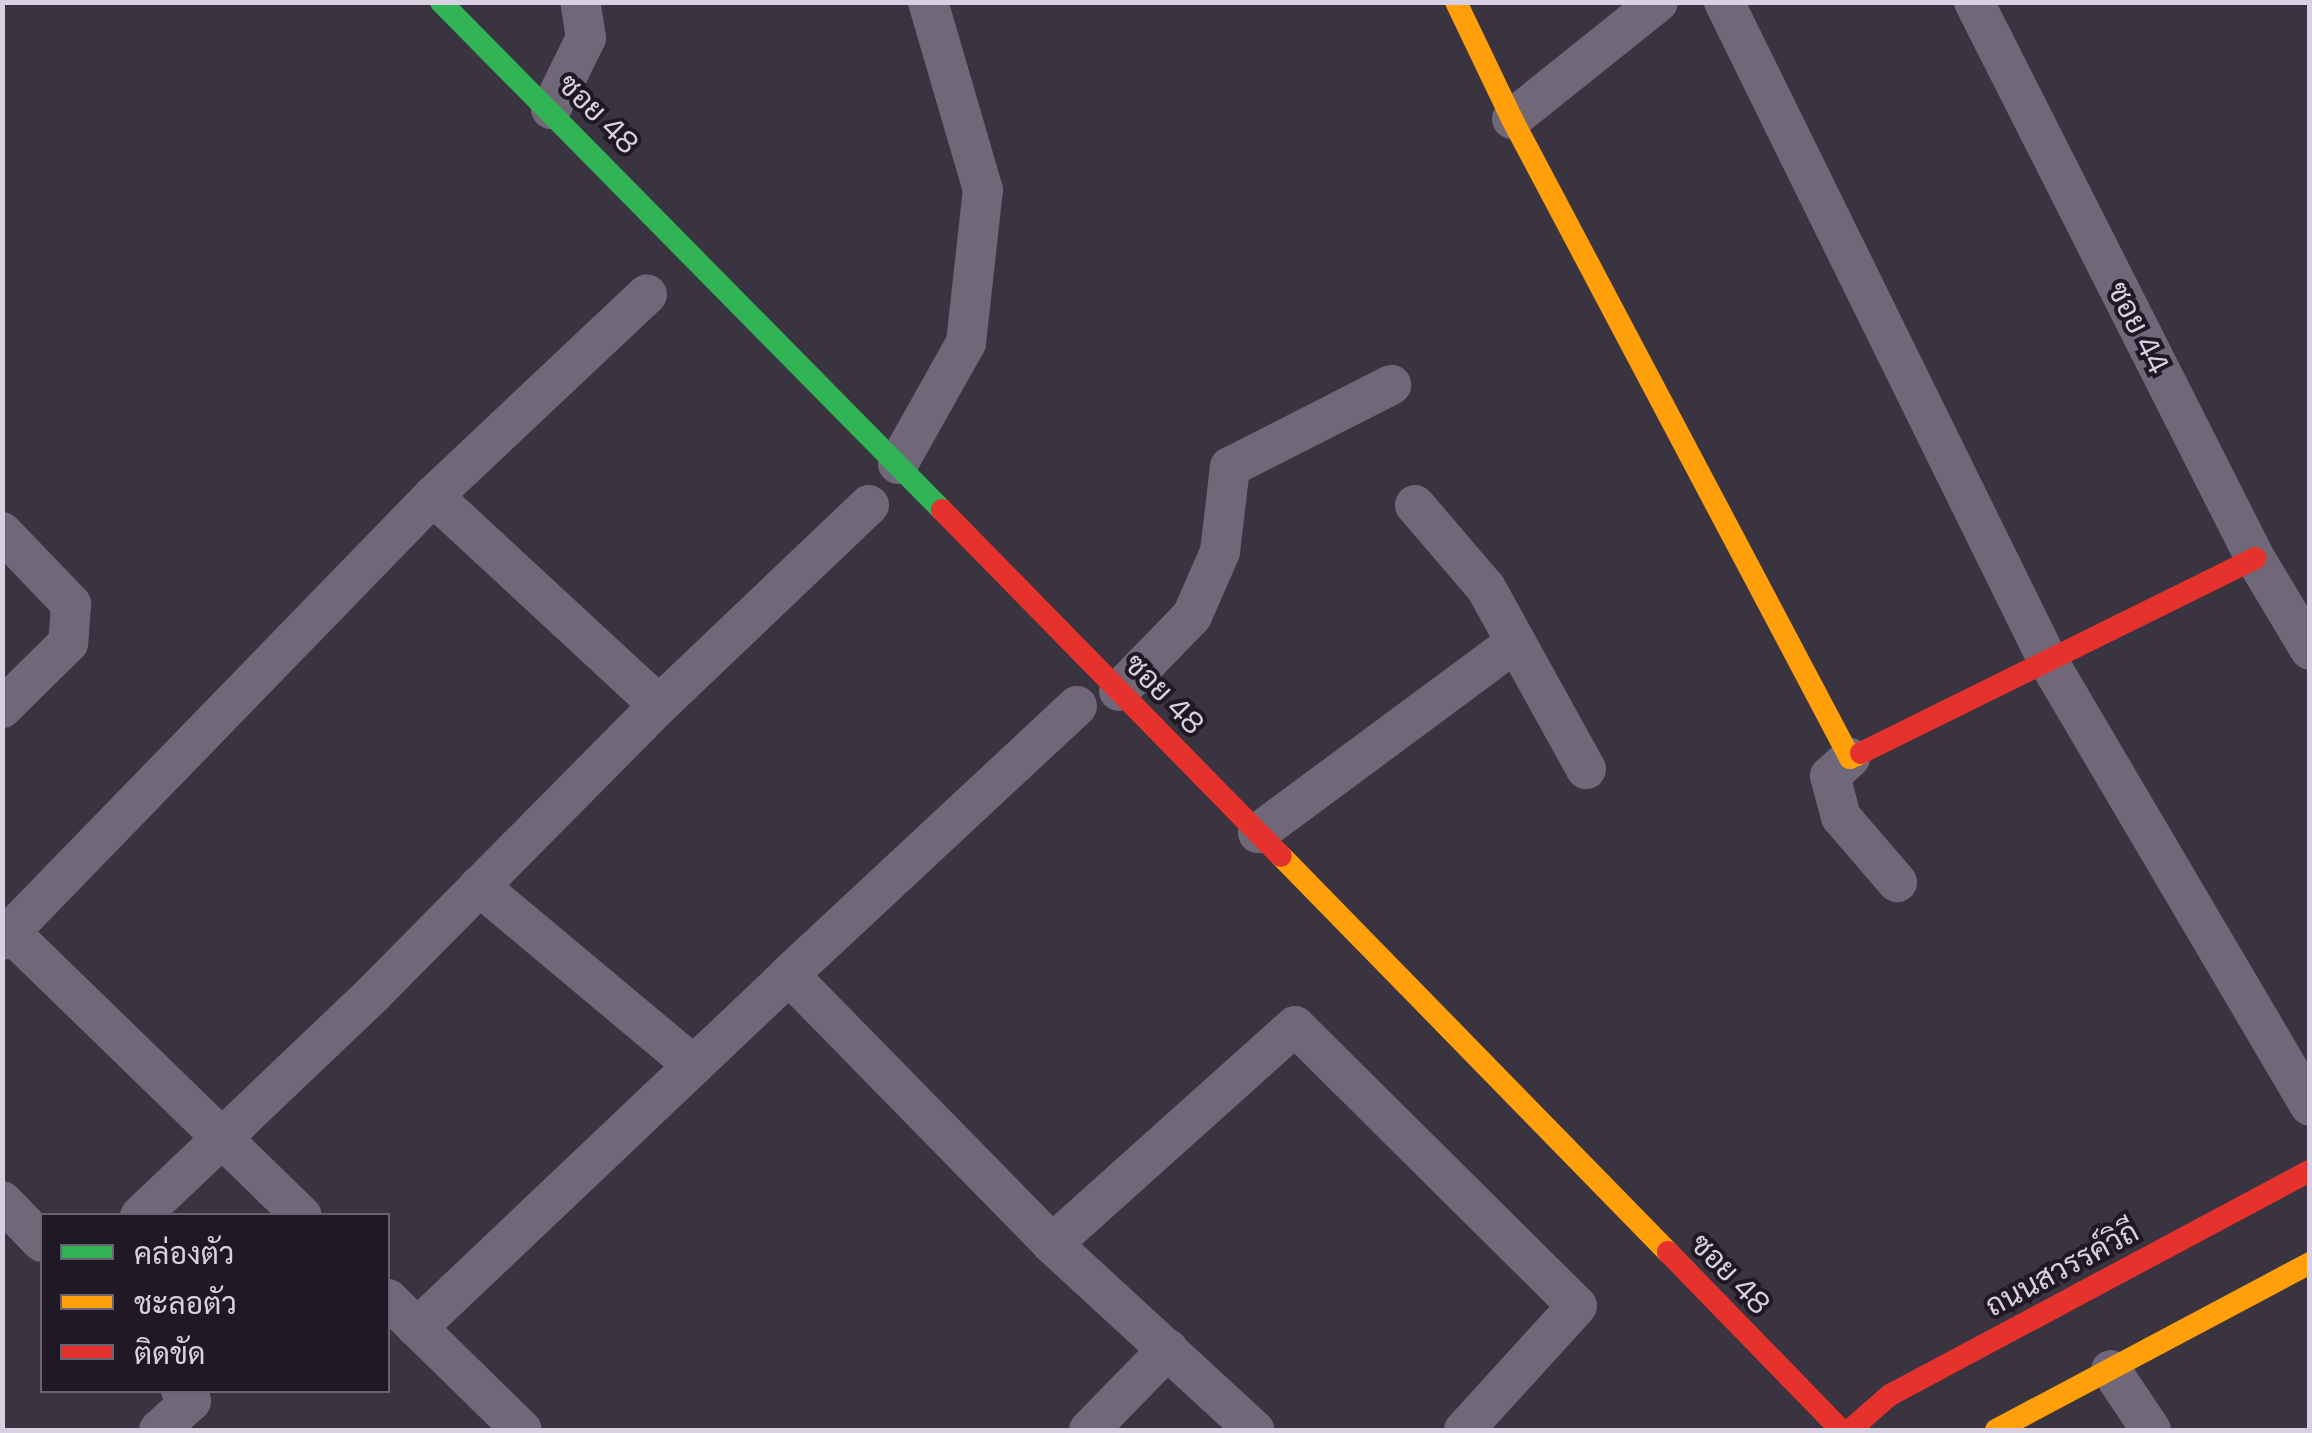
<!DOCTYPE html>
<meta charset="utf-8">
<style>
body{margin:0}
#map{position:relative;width:2312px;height:1433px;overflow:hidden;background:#3a3441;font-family:"Space Grotesk",Sarabun,sans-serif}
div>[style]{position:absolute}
.street>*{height:40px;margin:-20px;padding:0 20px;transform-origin:20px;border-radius:20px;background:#706879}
.fast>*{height:22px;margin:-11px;padding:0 11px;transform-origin:11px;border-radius:11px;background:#30b455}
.slow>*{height:22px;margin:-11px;padding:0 11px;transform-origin:11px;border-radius:11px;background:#ff9f0a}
.jam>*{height:22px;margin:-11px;padding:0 11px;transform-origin:11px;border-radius:11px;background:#e5322d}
span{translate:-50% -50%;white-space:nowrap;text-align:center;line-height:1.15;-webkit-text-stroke:8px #1e1925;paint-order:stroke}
.street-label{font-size:30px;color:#d8d1e1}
.frame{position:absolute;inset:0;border:5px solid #d8d1e1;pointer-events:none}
.legend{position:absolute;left:40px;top:1213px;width:350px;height:180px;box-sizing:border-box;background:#1e1925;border:2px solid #686370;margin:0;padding:12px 18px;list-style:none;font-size:30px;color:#d8d1e1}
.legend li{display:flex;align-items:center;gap:20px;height:50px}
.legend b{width:50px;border:2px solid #686370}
</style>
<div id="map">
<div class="street">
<i style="left:1724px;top:2px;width:734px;rotate:63.82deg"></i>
<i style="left:2048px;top:661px;width:516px;rotate:59.51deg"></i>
<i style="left:1974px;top:2px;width:623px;rotate:63.19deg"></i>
<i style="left:2255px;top:558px;width:107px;rotate:59.1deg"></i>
<i style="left:551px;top:109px;width:79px;rotate:-63.8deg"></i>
<i style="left:586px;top:38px;width:36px;rotate:-99deg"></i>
<i style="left:1512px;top:119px;width:187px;rotate:-38.7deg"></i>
<i style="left:898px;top:464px;width:139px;rotate:-60.7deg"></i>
<i style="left:966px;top:343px;width:154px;rotate:-83.7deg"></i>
<i style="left:983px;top:190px;width:196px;rotate:-106.3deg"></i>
<i style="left:433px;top:496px;width:308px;rotate:42.8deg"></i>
<i style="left:1415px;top:505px;width:109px;rotate:49.5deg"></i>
<i style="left:1486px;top:588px;width:207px;rotate:61.1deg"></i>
<i style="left:2px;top:532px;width:100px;rotate:46.2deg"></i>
<i style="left:71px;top:604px;width:39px;rotate:94deg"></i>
<i style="left:68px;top:643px;width:93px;rotate:135.4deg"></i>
<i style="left:1119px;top:691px;width:105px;rotate:-45.8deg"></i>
<i style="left:1192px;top:616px;width:70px;rotate:-66.4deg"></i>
<i style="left:1220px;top:552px;width:86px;rotate:-83.3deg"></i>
<i style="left:1230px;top:467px;width:181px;rotate:-27deg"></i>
<i style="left:1077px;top:706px;width:394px;rotate:137deg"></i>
<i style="left:789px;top:975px;width:376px;rotate:45.6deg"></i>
<i style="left:1052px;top:1244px;width:275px;rotate:42.6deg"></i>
<i style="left:1850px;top:758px;width:27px;rotate:138deg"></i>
<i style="left:1830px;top:776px;width:42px;rotate:75deg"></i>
<i style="left:1841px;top:817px;width:86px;rotate:49.3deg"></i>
<i style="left:1258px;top:833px;width:320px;rotate:-36.5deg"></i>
<i style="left:479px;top:886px;width:280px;rotate:39.9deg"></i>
<i style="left:10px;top:932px;width:407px;rotate:44.2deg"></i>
<i style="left:2px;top:940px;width:619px;rotate:-45.85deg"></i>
<i style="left:433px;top:496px;width:294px;rotate:-43.3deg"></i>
<i style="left:2px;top:1201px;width:57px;rotate:45.7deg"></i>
<i style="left:140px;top:1216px;width:322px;rotate:-43.6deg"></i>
<i style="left:373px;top:994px;width:407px;rotate:-45.3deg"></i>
<i style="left:659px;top:705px;width:290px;rotate:-43.6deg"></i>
<i style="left:1052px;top:1244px;width:326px;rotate:-41.9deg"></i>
<i style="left:1295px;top:1026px;width:397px;rotate:44.8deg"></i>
<i style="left:1577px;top:1306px;width:168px;rotate:132.3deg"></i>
<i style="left:388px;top:1299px;width:187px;rotate:44.4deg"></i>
<i style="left:417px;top:1328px;width:513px;rotate:-43.5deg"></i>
<i style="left:2111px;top:1370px;width:72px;rotate:56.3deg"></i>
<i style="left:159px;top:1430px;width:43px;rotate:-42.2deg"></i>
<i style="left:191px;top:1401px;width:15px;rotate:-132deg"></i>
<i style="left:1089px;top:1430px;width:113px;rotate:-45.7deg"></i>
</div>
<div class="fast">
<i style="left:441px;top:2px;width:713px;rotate:45.4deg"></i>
</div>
<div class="slow">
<i style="left:1456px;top:2px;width:130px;rotate:64.4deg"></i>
<i style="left:1512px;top:119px;width:723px;rotate:62.12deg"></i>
<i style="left:1850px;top:758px;width:12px;rotate:-24deg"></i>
<i style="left:1281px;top:856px;width:554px;rotate:45.66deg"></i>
<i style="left:1996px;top:1430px;width:356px;rotate:-28deg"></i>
</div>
<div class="jam">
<i style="left:942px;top:510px;width:484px;rotate:45.6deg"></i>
<i style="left:1861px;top:753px;width:440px;rotate:-26.3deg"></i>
<i style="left:1668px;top:1252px;width:248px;rotate:45.8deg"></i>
<i style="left:1850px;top:1430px;width:53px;rotate:-41.2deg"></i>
<i style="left:1890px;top:1395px;width:476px;rotate:-28.1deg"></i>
</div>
<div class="street-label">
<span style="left:598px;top:114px;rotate:45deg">ซอย 48</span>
<span style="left:2138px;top:328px;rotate:63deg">ซอย 44</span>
<span style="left:1164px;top:694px;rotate:46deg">ซอย 48</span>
<span style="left:2062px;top:1269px;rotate:-28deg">ถนนสวรรค์วิถี</span>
<span style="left:1730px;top:1274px;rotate:46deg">ซอย 48</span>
</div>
<div class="frame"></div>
<ul class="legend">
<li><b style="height:12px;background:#30b455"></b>คล่องตัว</li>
<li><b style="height:12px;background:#ff9f0a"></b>ชะลอตัว</li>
<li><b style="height:12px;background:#e5322d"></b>ติดขัด</li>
</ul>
</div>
